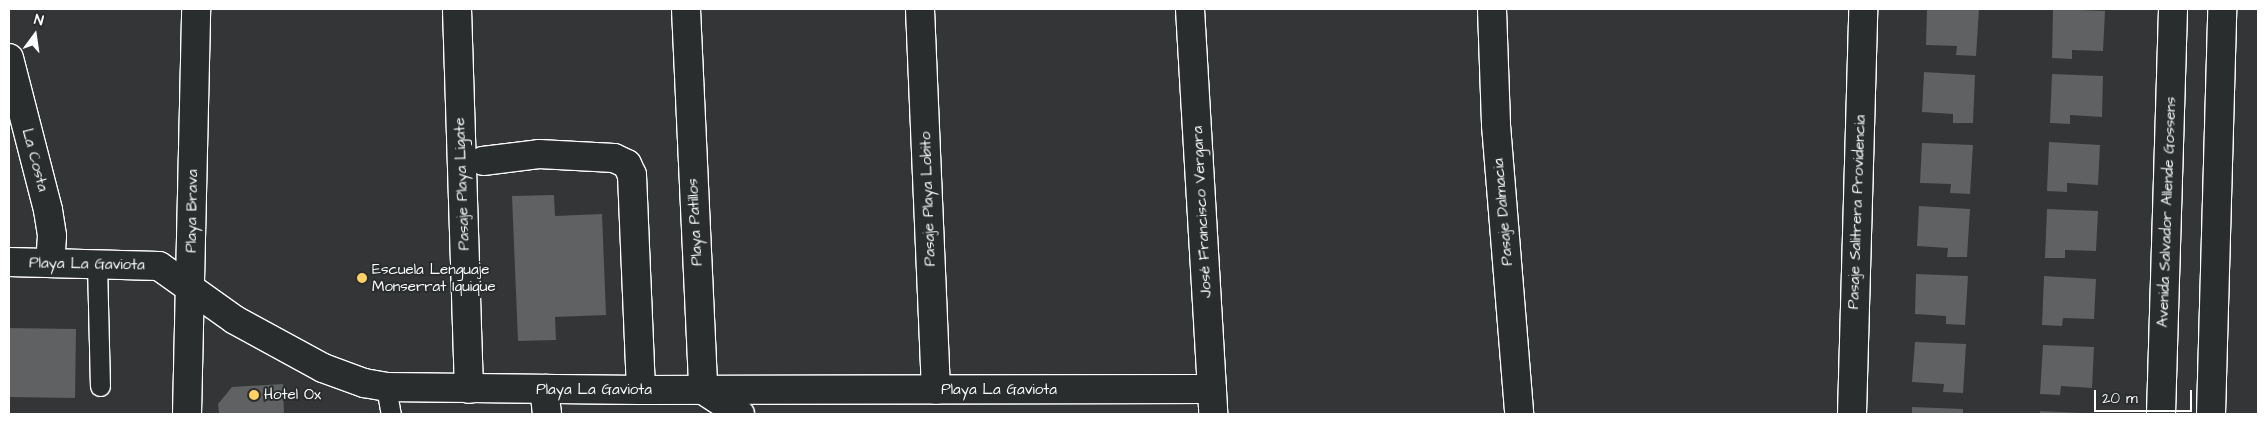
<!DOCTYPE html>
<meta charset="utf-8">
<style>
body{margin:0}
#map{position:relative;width:2267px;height:423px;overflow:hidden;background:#333536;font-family:"Architects Daughter",sans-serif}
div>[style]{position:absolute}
.building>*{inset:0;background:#5f6162}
.roads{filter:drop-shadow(1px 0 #fff) drop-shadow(-1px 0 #fff) drop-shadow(0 1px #fff) drop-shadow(0 -1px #fff)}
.service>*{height:19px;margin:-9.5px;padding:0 9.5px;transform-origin:9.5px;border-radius:9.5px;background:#2a2d2e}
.minor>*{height:28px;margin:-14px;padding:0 14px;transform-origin:14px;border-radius:14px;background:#2a2d2e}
.tertiary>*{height:28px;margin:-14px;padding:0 14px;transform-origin:14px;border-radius:14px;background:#2a2d2e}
.secondary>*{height:28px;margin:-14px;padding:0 14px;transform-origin:14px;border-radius:14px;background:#2a2d2e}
.dots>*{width:14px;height:14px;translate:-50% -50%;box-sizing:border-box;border:2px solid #2a2d2e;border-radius:50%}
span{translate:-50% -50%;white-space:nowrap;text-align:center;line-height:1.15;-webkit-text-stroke:4px #2a2d2e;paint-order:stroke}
.street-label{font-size:15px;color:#fff}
.poi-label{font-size:15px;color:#fff}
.left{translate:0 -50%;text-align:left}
.frame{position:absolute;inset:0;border:10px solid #fff;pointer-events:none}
.north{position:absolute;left:10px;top:10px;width:50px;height:50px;-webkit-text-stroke:4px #2a2d2e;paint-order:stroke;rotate:14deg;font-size:14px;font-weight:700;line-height:20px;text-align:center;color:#fff}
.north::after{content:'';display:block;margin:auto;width:18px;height:22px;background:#fff;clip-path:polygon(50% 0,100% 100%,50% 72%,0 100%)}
.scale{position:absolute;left:2094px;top:390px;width:98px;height:22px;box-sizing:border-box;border:2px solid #fff;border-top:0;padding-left:6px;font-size:15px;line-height:18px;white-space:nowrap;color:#fff;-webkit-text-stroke:4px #2a2d2e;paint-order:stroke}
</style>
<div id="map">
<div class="building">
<i style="clip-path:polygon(1927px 9px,1979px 9px,1976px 56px,1956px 55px,1957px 46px,1926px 45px)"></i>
<i style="clip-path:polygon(2053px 9px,2105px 11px,2103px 51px,2072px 50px,2072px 59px,2052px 58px)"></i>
<i style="clip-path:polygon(1924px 72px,1975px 75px,1973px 123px,1953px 123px,1953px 114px,1922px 112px)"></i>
<i style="clip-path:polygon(2052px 74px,2103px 76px,2102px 117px,2070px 115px,2070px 124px,2050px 123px)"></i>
<i style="clip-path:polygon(2049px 142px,2100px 145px,2098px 185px,2067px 183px,2067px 192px,2047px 191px)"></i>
<i style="clip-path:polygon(1922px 143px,1973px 145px,1970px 194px,1950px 193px,1951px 184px,1920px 183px)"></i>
<i style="clip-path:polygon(554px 195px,555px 216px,602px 214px,606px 315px,555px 317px,556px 340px,518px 341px,512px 196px)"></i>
<i style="clip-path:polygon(1919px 206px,1970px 209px,1967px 257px,1947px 257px,1948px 248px,1917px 246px)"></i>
<i style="clip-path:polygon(2047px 209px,2098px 211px,2096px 251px,2065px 250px,2065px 258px,2045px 258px)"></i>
<i style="clip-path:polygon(1916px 274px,1968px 276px,1965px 325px,1946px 324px,1946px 316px,1915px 314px)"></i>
<i style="clip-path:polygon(2044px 276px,2096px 279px,2094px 319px,2063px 318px,2062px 326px,2042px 325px)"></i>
<i style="clip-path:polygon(9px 328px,76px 329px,75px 398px,9px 397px)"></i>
<i style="clip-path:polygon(1915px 342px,1966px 344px,1963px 393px,1943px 392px,1944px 384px,1912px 382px)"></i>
<i style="clip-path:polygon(2043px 345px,2094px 347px,2092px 388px,2061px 386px,2060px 395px,2040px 394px)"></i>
<i style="clip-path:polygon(283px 384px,284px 414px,219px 414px,218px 404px,232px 387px)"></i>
<i style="clip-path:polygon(1912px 407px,1963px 409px,1963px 414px,1912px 414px)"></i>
<i style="clip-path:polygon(2040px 411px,2082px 413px,2082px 414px,2040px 414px)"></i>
</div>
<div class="roads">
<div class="service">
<i style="left:97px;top:264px;width:122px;rotate:88.6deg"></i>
<i style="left:386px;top:387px;width:27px;rotate:80deg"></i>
</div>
<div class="minor">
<i style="left:457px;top:9px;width:380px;rotate:88.2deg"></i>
<i style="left:686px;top:9px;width:381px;rotate:87.4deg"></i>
<i style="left:703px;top:390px;width:44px;rotate:33deg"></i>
<i style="left:920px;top:9px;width:381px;rotate:87.6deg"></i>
<i style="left:1190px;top:9px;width:406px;rotate:86.7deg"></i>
<i style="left:1492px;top:9px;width:116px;rotate:88deg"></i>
<i style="left:1496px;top:125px;width:290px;rotate:85.4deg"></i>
<i style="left:9px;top:58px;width:157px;rotate:75.6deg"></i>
<i style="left:48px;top:210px;width:26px;rotate:81deg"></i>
<i style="left:52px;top:236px;width:27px;rotate:94deg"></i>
<i style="left:483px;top:161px;width:56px;rotate:-7.1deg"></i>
<i style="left:539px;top:154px;width:75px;rotate:3.1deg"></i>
<i style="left:614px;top:158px;width:14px;rotate:25deg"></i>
<i style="left:627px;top:164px;width:12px;rotate:66deg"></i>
<i style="left:632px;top:175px;width:215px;rotate:87.6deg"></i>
<i style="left:9px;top:262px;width:150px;rotate:1.5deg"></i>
<i style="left:159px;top:266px;width:93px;rotate:35.4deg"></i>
<i style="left:235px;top:320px;width:100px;rotate:28.6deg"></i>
<i style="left:323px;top:368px;width:44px;rotate:20.1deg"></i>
<i style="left:364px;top:383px;width:22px;rotate:10deg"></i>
<i style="left:386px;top:387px;width:255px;rotate:0.7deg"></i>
<i style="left:641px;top:390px;width:571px;rotate:-0.1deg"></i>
<i style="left:544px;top:389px;width:25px;rotate:83deg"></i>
<i style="left:1852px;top:414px;width:405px;rotate:-88.4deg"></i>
</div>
<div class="tertiary">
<i style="left:187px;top:414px;width:405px;rotate:-88.7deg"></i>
</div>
<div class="secondary">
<i style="left:2161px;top:414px;width:405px;rotate:-88.3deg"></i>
<i style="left:2211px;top:414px;width:405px;rotate:-88.4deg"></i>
</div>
</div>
<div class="dots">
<i style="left:362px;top:278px;background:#ffd166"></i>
<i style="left:254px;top:395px;background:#ffd166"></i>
</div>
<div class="street-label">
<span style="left:35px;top:160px;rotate:75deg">La Costa</span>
<span style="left:462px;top:184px;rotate:-92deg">Pasaje Playa Ligate</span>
<span style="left:928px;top:199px;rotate:-92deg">Pasaje Playa Lobito</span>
<span style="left:192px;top:211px;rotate:-89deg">Playa Brava</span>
<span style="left:1202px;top:212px;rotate:-93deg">José Francisco Vergara</span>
<span style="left:1503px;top:212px;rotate:-95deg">Pasaje Dalmacia</span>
<span style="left:1857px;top:212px;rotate:-88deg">Pasaje Salitrera Providencia</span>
<span style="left:2167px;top:212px;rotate:-88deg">Avenida Salvador Allende Gossens</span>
<span style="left:695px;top:222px;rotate:-93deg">Playa Patillos</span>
<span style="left:87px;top:264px;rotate:1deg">Playa La Gaviota</span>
<span style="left:594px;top:390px">Playa La Gaviota</span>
<span style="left:999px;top:390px">Playa La Gaviota</span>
</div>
<div class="poi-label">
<span class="left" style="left:372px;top:278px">Escuela Lenguaje<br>Monserrat Iquique</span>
<span class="left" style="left:264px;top:395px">Hotel Ox</span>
</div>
<div class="frame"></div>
<div class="north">N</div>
<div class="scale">20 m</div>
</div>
